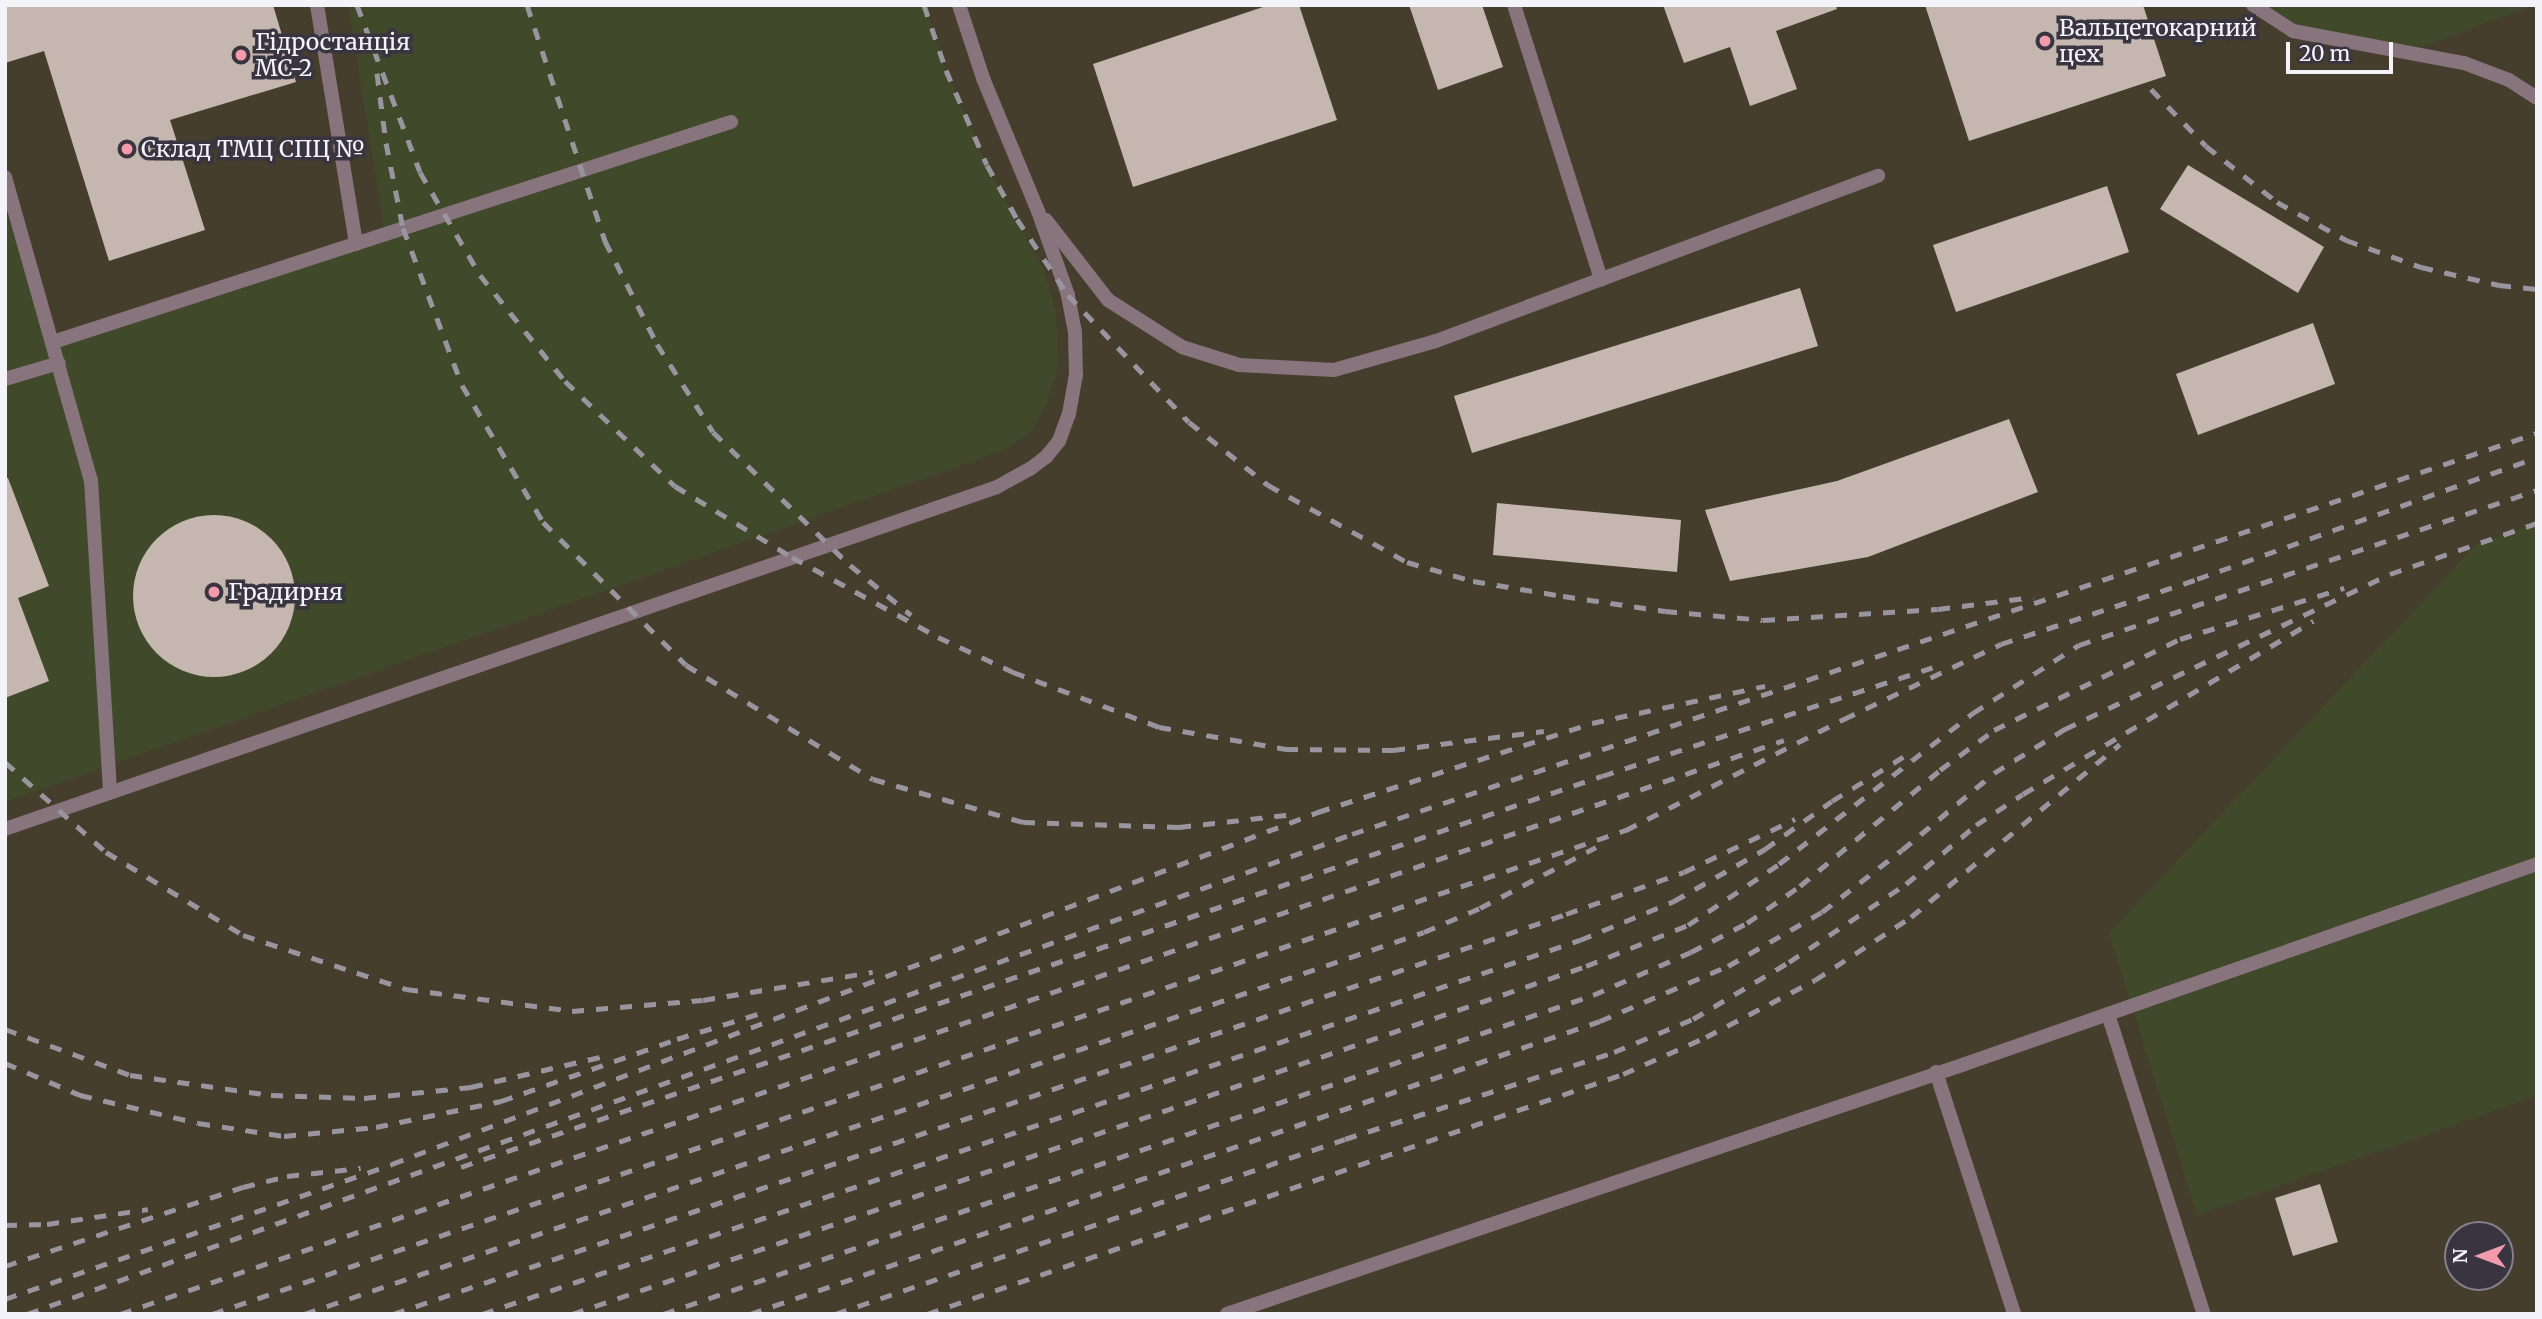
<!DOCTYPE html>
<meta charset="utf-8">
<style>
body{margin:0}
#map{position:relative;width:2542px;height:1319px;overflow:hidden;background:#383541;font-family:Merriweather,serif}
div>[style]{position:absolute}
.industrial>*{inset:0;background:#463e2d}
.green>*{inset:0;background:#404929}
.building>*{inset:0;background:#c6b6b0}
.round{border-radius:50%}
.service>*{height:14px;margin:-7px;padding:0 7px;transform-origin:7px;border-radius:7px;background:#87747d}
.rail>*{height:5px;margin-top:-2.5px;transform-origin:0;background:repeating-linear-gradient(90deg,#98959f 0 12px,transparent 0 24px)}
.dots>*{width:19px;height:19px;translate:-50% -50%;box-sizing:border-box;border:4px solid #383541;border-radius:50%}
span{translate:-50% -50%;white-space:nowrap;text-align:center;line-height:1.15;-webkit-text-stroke:7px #383541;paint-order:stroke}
.poi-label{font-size:23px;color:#f5f3fa}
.left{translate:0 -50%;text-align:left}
.frame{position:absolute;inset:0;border:7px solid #f5f3fa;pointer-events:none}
.north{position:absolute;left:2444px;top:1221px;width:70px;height:70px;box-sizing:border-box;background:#383541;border:2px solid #84818b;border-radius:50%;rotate:270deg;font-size:19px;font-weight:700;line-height:28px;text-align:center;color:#f5f3fa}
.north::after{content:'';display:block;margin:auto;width:24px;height:32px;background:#f39aab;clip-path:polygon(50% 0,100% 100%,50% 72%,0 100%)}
.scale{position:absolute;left:2286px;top:42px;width:107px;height:32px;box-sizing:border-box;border:4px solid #f5f3fa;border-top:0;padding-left:9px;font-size:21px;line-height:24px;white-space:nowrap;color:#f5f3fa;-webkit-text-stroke:5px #383541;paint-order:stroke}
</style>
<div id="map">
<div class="industrial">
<i style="clip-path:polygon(evenodd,5px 5px,2537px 5px,2537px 1314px,5px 1314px,5px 5px,2458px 1235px,2500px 1235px,2500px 1277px,2458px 1277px,2458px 1235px)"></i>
</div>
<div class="green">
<i style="clip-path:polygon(348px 5px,924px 5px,946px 70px,987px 165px,1044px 271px,1056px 312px,1058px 344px,1057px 373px,1046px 404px,1031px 432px,1005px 450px,5px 802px,5px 177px,53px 341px,385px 234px)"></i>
<i style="clip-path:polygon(2253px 5px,2534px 5px,2406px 53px,2293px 31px)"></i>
<i style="clip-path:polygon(2537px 523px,2537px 1096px,2197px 1215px,2109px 933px,2477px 544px)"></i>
</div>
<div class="building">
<i style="clip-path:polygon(5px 5px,273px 5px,296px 82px,170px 120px,205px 230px,109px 261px,44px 51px,5px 63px)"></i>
<i style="clip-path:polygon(1269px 5px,1299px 5px,1337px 120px,1133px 187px,1093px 64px)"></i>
<i style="clip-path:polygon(1409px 5px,1482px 5px,1503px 67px,1438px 90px)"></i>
<i style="clip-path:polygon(1663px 5px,1836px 5px,1837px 9px,1776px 31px,1797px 89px,1750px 106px,1730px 47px,1684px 63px)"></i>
<i style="clip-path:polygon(1925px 5px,2143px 5px,2166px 76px,1969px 141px)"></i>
<i style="clip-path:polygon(2188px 165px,2324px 247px,2298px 293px,2160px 209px)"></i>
<i style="clip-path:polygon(2107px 186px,2129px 252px,1956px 312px,1933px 245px)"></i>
<i style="clip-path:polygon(1800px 288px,1818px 346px,1472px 453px,1454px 396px)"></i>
<i style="clip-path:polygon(2313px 323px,2335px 384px,2198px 435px,2176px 374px)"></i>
<i style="clip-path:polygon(2009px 419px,2038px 492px,1868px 557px,1730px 581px,1705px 510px,1837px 481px)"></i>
<i style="clip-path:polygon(5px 478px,8px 478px,49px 586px,18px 598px,49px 681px,5px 698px)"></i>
<i style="clip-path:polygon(1497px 503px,1681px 520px,1677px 572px,1493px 555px)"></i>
<i class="round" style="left:133px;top:515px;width:162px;height:162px"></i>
<i style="clip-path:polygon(2320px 1184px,2338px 1242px,2293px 1256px,2275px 1198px)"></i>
</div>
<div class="service">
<i style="left:317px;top:5px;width:242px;rotate:80.7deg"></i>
<i style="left:1514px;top:5px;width:288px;rotate:72.4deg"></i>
<i style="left:2253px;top:5px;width:48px;rotate:33deg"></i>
<i style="left:2293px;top:31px;width:174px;rotate:10.6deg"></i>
<i style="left:2464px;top:63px;width:48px;rotate:20.7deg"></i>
<i style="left:2509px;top:80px;width:33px;rotate:33deg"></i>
<i style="left:5px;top:177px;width:315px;rotate:74.2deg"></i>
<i style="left:91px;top:480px;width:313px;rotate:86.5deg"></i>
<i style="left:1046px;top:220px;width:101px;rotate:52.2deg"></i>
<i style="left:1108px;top:300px;width:88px;rotate:32.4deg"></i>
<i style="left:1182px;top:347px;width:60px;rotate:17.5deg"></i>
<i style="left:1239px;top:365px;width:95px;rotate:3deg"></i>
<i style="left:1334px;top:370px;width:106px;rotate:-15.9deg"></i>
<i style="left:1436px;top:341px;width:472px;rotate:-20.5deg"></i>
<i style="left:53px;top:342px;width:713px;rotate:-17.98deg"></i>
<i style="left:5px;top:379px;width:56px;rotate:-16.5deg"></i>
<i style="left:5px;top:829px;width:1049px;rotate:-19.02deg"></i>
<i style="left:997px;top:487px;width:38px;rotate:-29deg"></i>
<i style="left:1030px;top:469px;width:20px;rotate:-37deg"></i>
<i style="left:1046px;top:457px;width:21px;rotate:-51deg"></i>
<i style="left:1059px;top:441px;width:29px;rotate:-70deg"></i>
<i style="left:1069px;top:414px;width:39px;rotate:-80deg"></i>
<i style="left:1076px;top:376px;width:44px;rotate:-91.3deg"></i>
<i style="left:1075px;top:332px;width:38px;rotate:-101deg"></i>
<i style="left:1068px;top:295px;width:89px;rotate:-109.7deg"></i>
<i style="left:1038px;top:211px;width:144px;rotate:-112.5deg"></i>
<i style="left:983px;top:78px;width:77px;rotate:-108.2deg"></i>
<i style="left:2108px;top:1014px;width:315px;rotate:72.3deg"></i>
<i style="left:1936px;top:1072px;width:254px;rotate:72.1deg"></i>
<i style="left:1227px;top:1314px;width:779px;rotate:-18.71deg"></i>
<i style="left:1965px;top:1064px;width:606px;rotate:-19.27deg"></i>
</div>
<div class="rail">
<i style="left:357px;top:5px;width:178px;rotate:69.3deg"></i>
<i style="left:420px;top:172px;width:119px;rotate:59.8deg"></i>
<i style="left:480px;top:275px;width:136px;rotate:51.3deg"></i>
<i style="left:565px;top:381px;width:152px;rotate:43.7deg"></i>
<i style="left:675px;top:486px;width:137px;rotate:31.3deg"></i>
<i style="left:792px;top:557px;width:166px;rotate:28.7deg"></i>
<i style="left:938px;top:637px;width:83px;rotate:25deg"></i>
<i style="left:1013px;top:672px;width:156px;rotate:20.6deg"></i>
<i style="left:1159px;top:727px;width:129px;rotate:9.8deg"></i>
<i style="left:1286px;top:749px;width:107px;rotate:0.5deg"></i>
<i style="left:1393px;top:750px;width:152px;rotate:-7.2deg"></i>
<i style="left:527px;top:5px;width:249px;rotate:71.7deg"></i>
<i style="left:605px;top:241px;width:115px;rotate:63.2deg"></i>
<i style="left:657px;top:344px;width:104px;rotate:57.5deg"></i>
<i style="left:713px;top:432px;width:191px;rotate:44.2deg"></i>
<i style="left:850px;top:565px;width:79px;rotate:39.3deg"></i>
<i style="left:924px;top:5px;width:69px;rotate:71.3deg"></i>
<i style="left:946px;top:70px;width:103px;rotate:66.7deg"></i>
<i style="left:987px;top:165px;width:62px;rotate:60.9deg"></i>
<i style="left:1017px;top:219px;width:92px;rotate:56.1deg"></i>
<i style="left:1068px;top:295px;width:175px;rotate:46.4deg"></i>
<i style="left:1189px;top:422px;width:101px;rotate:38.6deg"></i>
<i style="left:1268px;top:485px;width:159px;rotate:29deg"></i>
<i style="left:1407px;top:562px;width:69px;rotate:16.1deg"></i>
<i style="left:1473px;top:581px;width:91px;rotate:9.5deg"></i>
<i style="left:1563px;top:596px;width:103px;rotate:8.4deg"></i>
<i style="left:1665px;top:611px;width:98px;rotate:5.2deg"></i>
<i style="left:1763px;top:620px;width:175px;rotate:-3.6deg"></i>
<i style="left:1938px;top:609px;width:96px;rotate:-7.2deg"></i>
<i style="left:377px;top:73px;width:71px;rotate:82.7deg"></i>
<i style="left:386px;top:143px;width:87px;rotate:78.7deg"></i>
<i style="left:403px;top:228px;width:168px;rotate:69.4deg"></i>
<i style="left:462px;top:385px;width:159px;rotate:59.4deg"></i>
<i style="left:543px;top:522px;width:202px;rotate:45deg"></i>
<i style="left:686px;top:665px;width:219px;rotate:31.4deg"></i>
<i style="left:873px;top:779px;width:156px;rotate:16deg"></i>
<i style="left:1023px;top:822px;width:156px;rotate:1.8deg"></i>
<i style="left:1179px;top:827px;width:116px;rotate:-6.4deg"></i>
<i style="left:2151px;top:89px;width:79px;rotate:46deg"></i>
<i style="left:2206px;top:146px;width:90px;rotate:38.3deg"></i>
<i style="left:2277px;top:202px;width:79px;rotate:28.8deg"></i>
<i style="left:2346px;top:240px;width:80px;rotate:19.8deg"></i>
<i style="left:2421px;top:267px;width:80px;rotate:13deg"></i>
<i style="left:2499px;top:285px;width:38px;rotate:6deg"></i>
<i style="left:5px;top:762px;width:135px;rotate:41.7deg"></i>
<i style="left:106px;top:852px;width:160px;rotate:31.2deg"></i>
<i style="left:243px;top:935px;width:172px;rotate:18.3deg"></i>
<i style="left:406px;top:989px;width:167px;rotate:7.5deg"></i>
<i style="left:572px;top:1011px;width:131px;rotate:-4.8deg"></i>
<i style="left:703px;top:1000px;width:172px;rotate:-9.4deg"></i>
<i style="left:5px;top:1029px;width:133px;rotate:20.2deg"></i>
<i style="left:130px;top:1075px;width:142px;rotate:8.1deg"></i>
<i style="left:271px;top:1095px;width:93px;rotate:1.8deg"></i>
<i style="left:364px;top:1098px;width:108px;rotate:-5.9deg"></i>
<i style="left:471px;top:1087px;width:137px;rotate:-13.1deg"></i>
<i style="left:5px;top:1063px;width:82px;rotate:23.1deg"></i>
<i style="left:80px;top:1095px;width:121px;rotate:13.3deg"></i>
<i style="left:198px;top:1123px;width:87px;rotate:8.6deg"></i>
<i style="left:284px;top:1136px;width:92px;rotate:-5.6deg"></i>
<i style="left:376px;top:1127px;width:128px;rotate:-11.7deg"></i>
<i style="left:501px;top:1101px;width:187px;rotate:-19.4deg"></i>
<i style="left:677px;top:1039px;width:88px;rotate:-17.2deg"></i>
<i style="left:461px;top:1167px;width:1206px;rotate:-18.92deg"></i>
<i style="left:1602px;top:776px;width:352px;rotate:-18.2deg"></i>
<i style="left:5px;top:1225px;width:42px;rotate:-1.4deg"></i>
<i style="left:47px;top:1224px;width:102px;rotate:-8.4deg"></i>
<i style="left:5px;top:1266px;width:251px;rotate:-18.4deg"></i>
<i style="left:243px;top:1187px;width:45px;rotate:-14deg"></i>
<i style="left:287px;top:1176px;width:74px;rotate:-6.2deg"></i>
<i style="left:5px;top:1299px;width:410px;rotate:-19.2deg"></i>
<i style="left:392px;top:1164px;width:991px;rotate:-20.81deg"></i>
<i style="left:1318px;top:812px;width:288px;rotate:-18deg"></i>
<i style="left:1592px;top:723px;width:177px;rotate:-12.1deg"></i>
<i style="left:27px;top:1314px;width:1409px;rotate:-19.91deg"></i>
<i style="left:1352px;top:834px;width:1251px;rotate:-18.7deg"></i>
<i style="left:120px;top:1314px;width:1760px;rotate:-19.03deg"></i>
<i style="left:212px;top:1314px;width:1495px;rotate:-18.9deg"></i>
<i style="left:1626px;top:830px;width:245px;rotate:-27deg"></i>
<i style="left:1844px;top:719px;width:174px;rotate:-25.5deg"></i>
<i style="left:2001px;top:644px;width:206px;rotate:-18.3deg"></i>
<i style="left:2197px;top:579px;width:361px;rotate:-19.7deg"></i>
<i style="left:304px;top:1314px;width:1183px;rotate:-18.83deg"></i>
<i style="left:1424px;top:932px;width:61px;rotate:-23.2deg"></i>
<i style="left:1480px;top:908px;width:131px;rotate:-27.7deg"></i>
<i style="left:393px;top:1314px;width:1239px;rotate:-18.83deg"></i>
<i style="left:1566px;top:914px;width:125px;rotate:-19.6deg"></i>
<i style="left:1684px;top:872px;width:123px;rotate:-25.5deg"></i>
<i style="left:482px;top:1314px;width:1160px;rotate:-18.81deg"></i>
<i style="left:1580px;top:940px;width:102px;rotate:-22.5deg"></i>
<i style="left:1674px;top:901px;width:105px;rotate:-29.7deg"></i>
<i style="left:1765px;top:849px;width:82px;rotate:-35.6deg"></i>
<i style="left:1832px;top:801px;width:84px;rotate:-31.8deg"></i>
<i style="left:572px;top:1314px;width:1072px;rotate:-18.94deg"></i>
<i style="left:1586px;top:966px;width:110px;rotate:-21.9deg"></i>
<i style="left:1688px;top:925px;width:110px;rotate:-33.8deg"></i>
<i style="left:1779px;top:864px;width:246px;rotate:-37.9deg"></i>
<i style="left:1973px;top:713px;width:126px;rotate:-32.7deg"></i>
<i style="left:2079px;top:645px;width:484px;rotate:-18.7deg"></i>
<i style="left:663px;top:1314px;width:983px;rotate:-18.93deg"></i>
<i style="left:1593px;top:995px;width:107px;rotate:-23.7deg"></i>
<i style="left:1691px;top:952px;width:63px;rotate:-27.4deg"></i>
<i style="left:1747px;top:923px;width:65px;rotate:-34.9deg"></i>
<i style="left:1800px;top:886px;width:182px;rotate:-39.6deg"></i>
<i style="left:1940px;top:770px;width:67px;rotate:-36.5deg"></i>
<i style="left:1994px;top:730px;width:207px;rotate:-26.1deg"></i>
<i style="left:2180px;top:639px;width:172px;rotate:-17.3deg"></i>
<i style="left:750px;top:1314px;width:899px;rotate:-19.02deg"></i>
<i style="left:1600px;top:1021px;width:139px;rotate:-23.3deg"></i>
<i style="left:1728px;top:966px;width:108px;rotate:-29.9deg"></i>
<i style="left:1822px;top:912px;width:101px;rotate:-37.8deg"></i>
<i style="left:1902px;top:850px;width:120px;rotate:-39.9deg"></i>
<i style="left:1994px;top:773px;width:84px;rotate:-31.8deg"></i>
<i style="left:2065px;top:729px;width:360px;rotate:-25.5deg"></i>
<i style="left:2390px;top:574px;width:156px;rotate:-19.1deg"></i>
<i style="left:835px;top:1314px;width:539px;rotate:-18.94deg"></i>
<i style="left:1345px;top:1139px;width:283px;rotate:-17.9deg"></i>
<i style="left:1614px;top:1052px;width:86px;rotate:-22.7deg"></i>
<i style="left:1693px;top:1019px;width:112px;rotate:-30.7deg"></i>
<i style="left:1789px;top:962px;width:141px;rotate:-33.7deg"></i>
<i style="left:1906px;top:884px;width:92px;rotate:-40.1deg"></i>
<i style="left:1976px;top:825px;width:56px;rotate:-33.4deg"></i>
<i style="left:2023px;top:794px;width:338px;rotate:-30.8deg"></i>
<i style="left:927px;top:1314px;width:736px;rotate:-19.03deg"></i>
<i style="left:1623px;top:1074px;width:91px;rotate:-24deg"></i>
<i style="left:1706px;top:1037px;width:123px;rotate:-27.6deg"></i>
<i style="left:1815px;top:980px;width:115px;rotate:-33.3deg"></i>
<i style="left:1911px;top:917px;width:271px;rotate:-39.6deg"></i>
</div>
<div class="dots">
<i style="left:2045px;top:41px;background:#f39aab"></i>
<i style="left:241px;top:55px;background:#f39aab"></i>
<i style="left:127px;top:149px;background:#f39aab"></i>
<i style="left:214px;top:592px;background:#f39aab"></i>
</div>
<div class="poi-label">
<span class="left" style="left:2059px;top:41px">Вальцетокарний<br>цех</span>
<span class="left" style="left:255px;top:55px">Гідростанція<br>МС-2</span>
<span class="left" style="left:141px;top:149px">Склад ТМЦ СПЦ №</span>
<span class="left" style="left:228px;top:592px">Градирня</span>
</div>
<div class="frame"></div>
<div class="north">N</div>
<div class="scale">20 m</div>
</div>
